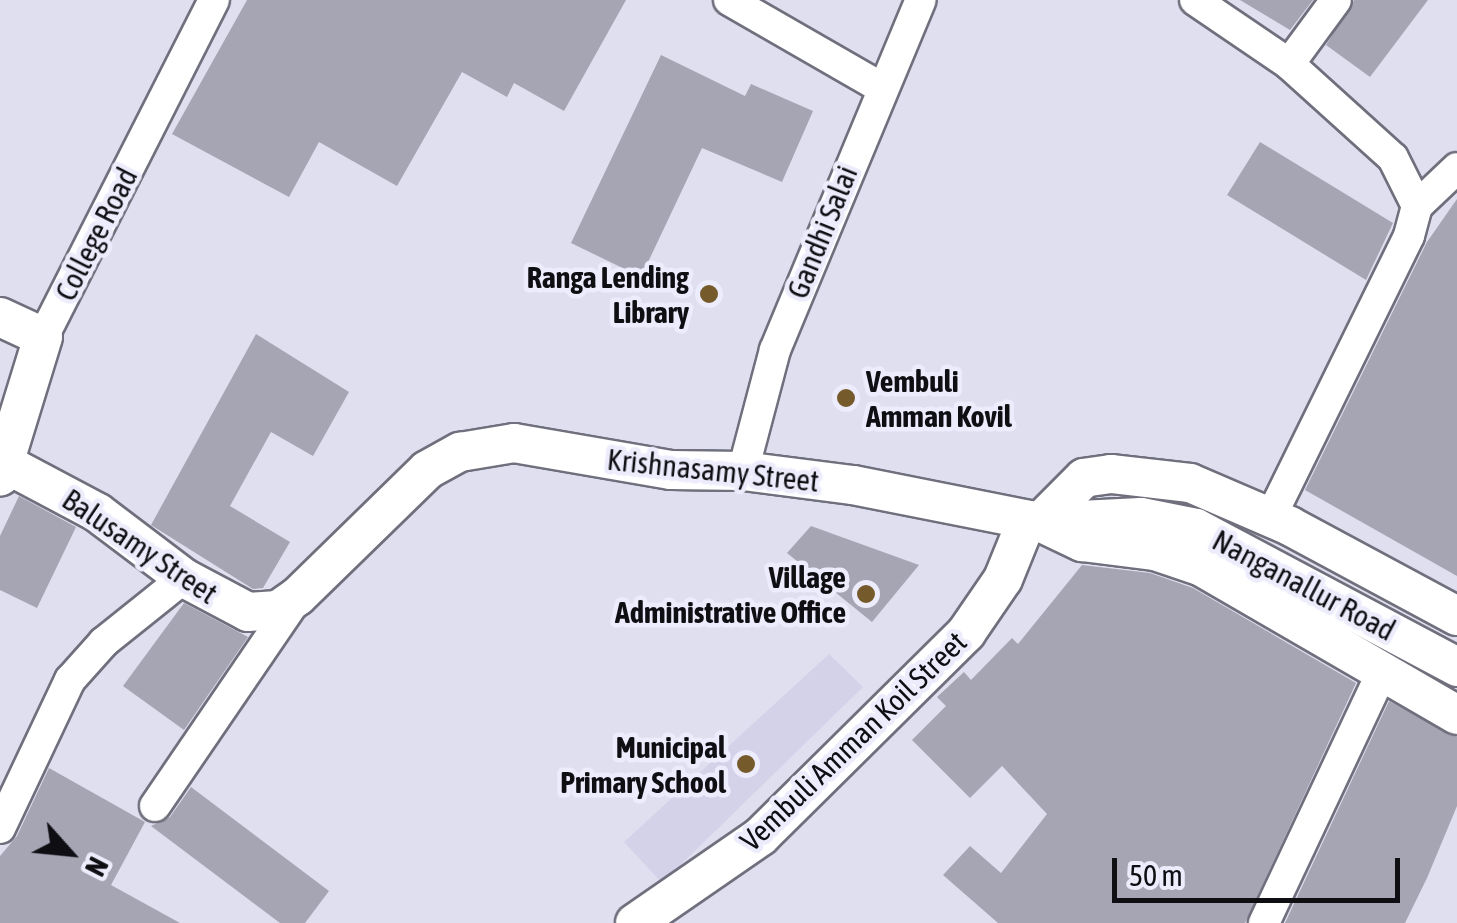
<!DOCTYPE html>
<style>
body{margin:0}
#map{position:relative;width:1457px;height:923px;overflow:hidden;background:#e0dfef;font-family:"Asap Condensed",sans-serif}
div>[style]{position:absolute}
.built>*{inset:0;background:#d4d2e9}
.building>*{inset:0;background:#a6a5b4}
.roads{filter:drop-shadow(2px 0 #6f6f7d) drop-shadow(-2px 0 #6f6f7d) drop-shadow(0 2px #6f6f7d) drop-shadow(0 -2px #6f6f7d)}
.minor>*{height:30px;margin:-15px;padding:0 15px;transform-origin:15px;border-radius:15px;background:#fff}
.tertiary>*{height:38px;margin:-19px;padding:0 19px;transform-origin:19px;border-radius:19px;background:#fff}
.dots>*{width:28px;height:28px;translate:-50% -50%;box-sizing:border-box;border:5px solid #edecfc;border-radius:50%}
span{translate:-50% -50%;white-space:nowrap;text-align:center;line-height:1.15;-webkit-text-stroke:9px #edecfc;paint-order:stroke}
.street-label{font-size:30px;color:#0f0e13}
.poi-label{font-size:30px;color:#0f0e13;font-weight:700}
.right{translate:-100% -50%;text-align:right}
.left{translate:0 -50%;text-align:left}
.north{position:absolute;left:20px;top:803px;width:100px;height:100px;-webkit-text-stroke:8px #edecfc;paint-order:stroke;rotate:117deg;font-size:28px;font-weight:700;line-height:40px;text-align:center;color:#0f0e13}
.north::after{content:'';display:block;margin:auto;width:35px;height:45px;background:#0f0e13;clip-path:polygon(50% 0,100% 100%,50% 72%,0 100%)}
.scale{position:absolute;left:1112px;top:858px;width:288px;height:45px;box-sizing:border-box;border:5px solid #0f0e13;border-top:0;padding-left:12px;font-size:30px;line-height:35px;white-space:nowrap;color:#0f0e13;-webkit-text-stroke:8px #edecfc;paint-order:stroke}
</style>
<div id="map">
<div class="built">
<i style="clip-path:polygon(829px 654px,863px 687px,662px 883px,624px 842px)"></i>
</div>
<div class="building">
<i style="clip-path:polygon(247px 0,626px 0,564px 111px,514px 83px,507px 97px,462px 72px,397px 186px,319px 142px,289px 197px,172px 134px)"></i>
<i style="clip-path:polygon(1240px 0,1313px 0,1290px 30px)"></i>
<i style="clip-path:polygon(1354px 0,1428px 0,1370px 77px,1326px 45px)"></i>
<i style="clip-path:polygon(661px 55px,745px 96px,751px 84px,813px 111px,782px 182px,702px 148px,641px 277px,571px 243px)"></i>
<i style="clip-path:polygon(1260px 142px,1393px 223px,1366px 280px,1227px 195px)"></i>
<i style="clip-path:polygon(1457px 199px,1457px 576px,1305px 490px,1427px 242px)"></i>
<i style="clip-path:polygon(256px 334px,349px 392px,313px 456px,271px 432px,230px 506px,290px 542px,263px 588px,253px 589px,151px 525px)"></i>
<i style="clip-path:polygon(19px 496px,76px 527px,37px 608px,0 590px,0 536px)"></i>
<i style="clip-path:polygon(811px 526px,919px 565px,872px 622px,787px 553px)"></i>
<i style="clip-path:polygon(1082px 565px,1150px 573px,1193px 588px,1356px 683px,1245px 923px,998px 923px,943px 875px,970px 846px,1001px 873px,1047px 814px,1002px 766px,970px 798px,912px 740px,946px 706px,937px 697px,964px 672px,971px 680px,1012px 638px,1018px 644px)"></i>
<i style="clip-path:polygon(184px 603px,248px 637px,184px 730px,123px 686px)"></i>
<i style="clip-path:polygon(1389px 701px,1457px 737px,1457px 806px,1427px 878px,1405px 923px,1285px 923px)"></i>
<i style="clip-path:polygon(49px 768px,145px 822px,111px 885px,180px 923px,0 923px,0 856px,17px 836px)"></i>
<i style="clip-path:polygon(191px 787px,329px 891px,305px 923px,280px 923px,151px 826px,170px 817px)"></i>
</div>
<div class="roads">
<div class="minor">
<i style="left:729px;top:0;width:177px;rotate:29.9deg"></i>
<i style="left:1195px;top:0;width:114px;rotate:34.2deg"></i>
<i style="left:1289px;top:64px;width:140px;rotate:42.1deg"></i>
<i style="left:1393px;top:158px;width:54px;rotate:63.4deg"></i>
<i style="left:1417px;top:206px;width:31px;rotate:105deg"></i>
<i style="left:1409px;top:236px;width:313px;rotate:116.2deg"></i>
<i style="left:1289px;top:64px;width:79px;rotate:-53.7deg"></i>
<i style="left:1417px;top:206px;width:55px;rotate:-43.5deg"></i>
<i style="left:43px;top:337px;width:378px;rotate:-63.1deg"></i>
<i style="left:743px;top:471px;width:125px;rotate:-75.2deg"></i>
<i style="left:775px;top:350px;width:379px;rotate:-67.4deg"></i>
<i style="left:155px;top:806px;width:252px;rotate:-55.7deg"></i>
<i style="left:0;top:828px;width:164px;rotate:-64.7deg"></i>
<i style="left:70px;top:680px;width:51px;rotate:-48.2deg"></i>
<i style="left:104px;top:642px;width:102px;rotate:-38.7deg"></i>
<i style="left:1264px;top:923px;width:277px;rotate:-64.8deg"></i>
</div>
<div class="tertiary">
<i style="left:0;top:317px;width:47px;rotate:24.9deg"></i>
<i style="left:43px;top:337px;width:146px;rotate:107.1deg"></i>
<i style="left:6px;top:464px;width:104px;rotate:28deg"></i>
<i style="left:98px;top:513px;width:108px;rotate:37.1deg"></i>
<i style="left:184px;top:578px;width:72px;rotate:28deg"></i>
<i style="left:248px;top:612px;width:30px;rotate:-4deg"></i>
<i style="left:278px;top:610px;width:24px;rotate:-35deg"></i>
<i style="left:298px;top:596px;width:180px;rotate:-44.3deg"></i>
<i style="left:427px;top:470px;width:38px;rotate:-29deg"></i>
<i style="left:460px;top:452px;width:55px;rotate:-9.5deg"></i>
<i style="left:514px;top:443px;width:159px;rotate:9.8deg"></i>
<i style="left:671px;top:470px;width:72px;rotate:0.8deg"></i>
<i style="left:743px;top:471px;width:111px;rotate:7.3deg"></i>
<i style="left:853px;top:485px;width:191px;rotate:11.2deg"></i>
<i style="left:1040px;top:522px;width:101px;rotate:-2.8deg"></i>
<i style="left:1141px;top:517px;width:56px;rotate:11.3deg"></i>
<i style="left:1196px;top:528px;width:296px;rotate:28deg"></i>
<i style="left:1457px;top:616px;width:190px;rotate:-151.7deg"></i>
<i style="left:1290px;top:526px;width:109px;rotate:-156.7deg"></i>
<i style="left:1190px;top:483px;width:80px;rotate:-173.5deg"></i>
<i style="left:1111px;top:474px;width:27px;rotate:172deg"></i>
<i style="left:1084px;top:478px;width:62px;rotate:135deg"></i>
<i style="left:1040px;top:522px;width:47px;rotate:25.5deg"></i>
<i style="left:1082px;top:542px;width:74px;rotate:7deg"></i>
<i style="left:1155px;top:551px;width:50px;rotate:18.8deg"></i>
<i style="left:1202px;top:567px;width:295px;rotate:30.1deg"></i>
<i style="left:635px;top:923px;width:153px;rotate:-34.6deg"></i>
<i style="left:761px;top:836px;width:289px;rotate:-44.7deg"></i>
<i style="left:966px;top:633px;width:65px;rotate:-55.6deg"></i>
<i style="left:1003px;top:579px;width:64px;rotate:-67.9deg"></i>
</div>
</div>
<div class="dots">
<i style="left:709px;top:294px;background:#755a2c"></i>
<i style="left:846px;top:398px;background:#755a2c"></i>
<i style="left:866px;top:594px;background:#755a2c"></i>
<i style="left:746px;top:764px;background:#755a2c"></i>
</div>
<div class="street-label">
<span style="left:822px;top:232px;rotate:-68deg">Gandhi Salai</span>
<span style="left:96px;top:234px;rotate:-63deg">College Road</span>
<span style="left:713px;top:470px;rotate:6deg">Krishnasamy Street</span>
<span style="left:140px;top:546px;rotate:34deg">Balusamy Street</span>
<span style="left:1304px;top:585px;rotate:28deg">Nanganallur Road</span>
<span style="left:853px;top:741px;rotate:-44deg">Vembuli Amman Koil Street</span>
</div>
<div class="poi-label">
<span class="right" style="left:689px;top:294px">Ranga Lending<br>Library</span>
<span class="left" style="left:866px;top:398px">Vembuli<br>Amman Kovil</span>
<span class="right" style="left:846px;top:594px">Village<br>Administrative Office</span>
<span class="right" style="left:726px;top:764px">Municipal<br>Primary School</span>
</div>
<div class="north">N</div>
<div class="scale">50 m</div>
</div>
